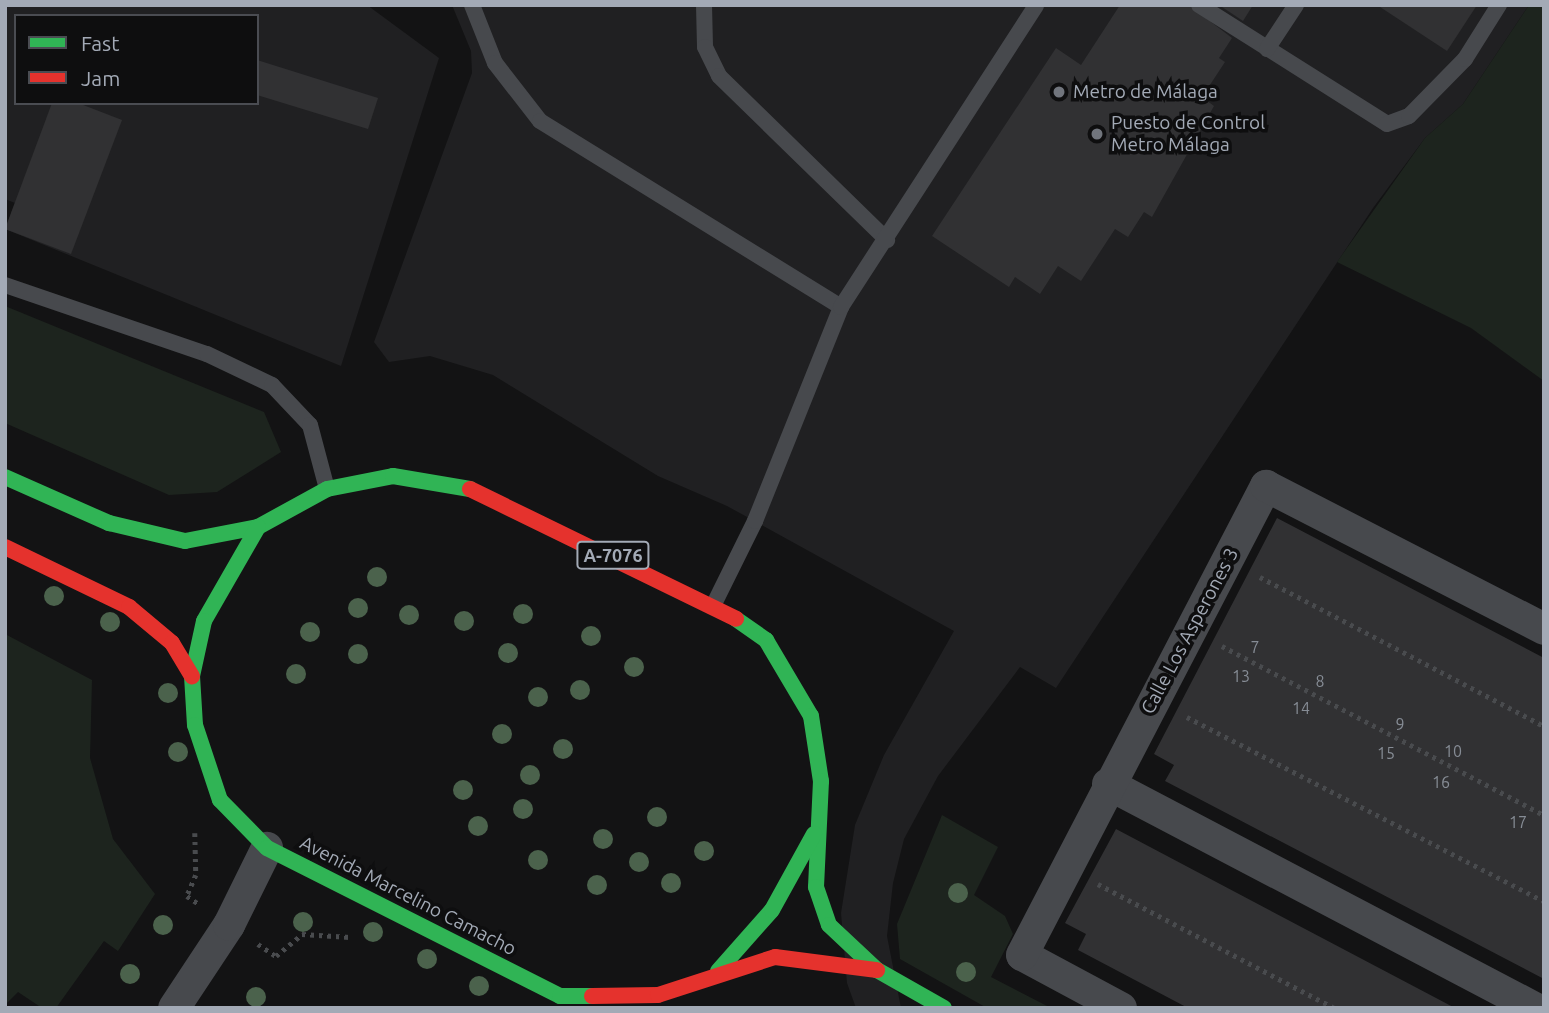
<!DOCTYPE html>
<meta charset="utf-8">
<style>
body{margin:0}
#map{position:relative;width:1549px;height:1013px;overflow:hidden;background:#131314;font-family:Ubuntu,sans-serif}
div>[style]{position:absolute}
.built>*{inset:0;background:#202022}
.green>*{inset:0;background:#1d241e}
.building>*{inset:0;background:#313133}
.path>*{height:4.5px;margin-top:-2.25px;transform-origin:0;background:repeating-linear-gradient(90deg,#494b4e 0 3.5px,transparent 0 8.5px)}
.lane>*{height:16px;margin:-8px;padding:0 8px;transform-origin:8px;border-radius:8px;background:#47494d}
.street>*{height:32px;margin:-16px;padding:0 16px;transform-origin:16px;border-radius:16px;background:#47494d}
.fast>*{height:16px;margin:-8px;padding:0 8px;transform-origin:8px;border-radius:8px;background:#30b455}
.jam>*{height:16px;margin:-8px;padding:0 8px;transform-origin:8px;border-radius:8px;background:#e5322d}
.trees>*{width:20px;height:20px;margin:-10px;border-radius:50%;background:#4b624c}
.dots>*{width:19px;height:19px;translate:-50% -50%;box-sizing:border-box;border:4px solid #0e0e0f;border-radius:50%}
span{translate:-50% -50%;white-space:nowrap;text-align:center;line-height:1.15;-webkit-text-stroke:7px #0e0e0f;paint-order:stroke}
.number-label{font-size:16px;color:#868c95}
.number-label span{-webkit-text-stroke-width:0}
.shield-label span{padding:2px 5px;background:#0e0e0f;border:2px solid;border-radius:5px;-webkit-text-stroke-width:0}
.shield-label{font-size:18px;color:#a3aab6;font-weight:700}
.poi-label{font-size:19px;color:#a3aab6}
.left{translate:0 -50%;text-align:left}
.street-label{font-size:19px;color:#a3aab6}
.frame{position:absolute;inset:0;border:7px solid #a3aab6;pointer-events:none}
.legend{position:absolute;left:14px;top:14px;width:245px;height:91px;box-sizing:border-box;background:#0e0e0f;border:2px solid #4a4c52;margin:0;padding:9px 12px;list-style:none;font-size:21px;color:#a3aab6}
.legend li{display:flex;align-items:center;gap:14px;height:35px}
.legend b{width:35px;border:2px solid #4a4c52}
</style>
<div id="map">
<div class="built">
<i style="clip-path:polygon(evenodd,5px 5px,367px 5px,439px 58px,341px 366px,5px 229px,15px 203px,5px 199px,5px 5px,16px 16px,257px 16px,257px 103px,16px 103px,16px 16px)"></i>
<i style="clip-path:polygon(452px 5px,1529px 5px,1463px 104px,1425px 138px,1373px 208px,1056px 688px,1020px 667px,938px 776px,904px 839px,893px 883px,887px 936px,901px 1008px,856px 1008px,847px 983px,841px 913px,855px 825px,884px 755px,954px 631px,727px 506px,658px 476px,493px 375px,430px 356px,389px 362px,374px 342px,472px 73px,471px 51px)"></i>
</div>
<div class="green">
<i style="clip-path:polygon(1529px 5px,1544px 5px,1544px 381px,1471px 328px,1337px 262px,1425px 138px,1463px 104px)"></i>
<i style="clip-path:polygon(5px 306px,264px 412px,281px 452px,217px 492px,169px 495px,5px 423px)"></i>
<i style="clip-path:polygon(5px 634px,92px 680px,90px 758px,113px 839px,155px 894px,118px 951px,104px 941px,56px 1008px,42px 1008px,18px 992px,5px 1005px)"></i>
<i style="clip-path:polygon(942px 815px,998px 847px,974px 895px,1005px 916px,1013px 934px,991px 977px,1051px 1008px,987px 1008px,900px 959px,897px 924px)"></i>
</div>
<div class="building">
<i style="clip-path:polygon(1120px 5px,1189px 5px,1232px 38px,1219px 58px,1225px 62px,1202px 97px,1214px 106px,1152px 217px,1144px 212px,1128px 237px,1115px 229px,1081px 281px,1058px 266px,1040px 294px,1015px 277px,1009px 287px,932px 236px,1056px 48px,1081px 65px)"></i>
<i style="clip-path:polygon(1219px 5px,1253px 5px,1243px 21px)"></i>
<i style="clip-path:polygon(1377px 5px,1477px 5px,1447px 51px)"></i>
<i style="clip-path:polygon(257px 60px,378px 98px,368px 129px,257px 95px)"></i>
<i style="clip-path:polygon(52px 103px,78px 103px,122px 120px,71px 254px,5px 229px)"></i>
<i style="clip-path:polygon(1277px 518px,1544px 658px,1544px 979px,1165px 781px,1174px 765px,1154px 754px)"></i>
<i style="clip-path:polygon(1116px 829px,1220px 884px,1455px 1008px,1188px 1008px,1078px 950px,1086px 934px,1065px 923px)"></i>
</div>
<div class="path">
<i style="left:1260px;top:577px;width:321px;rotate:27.7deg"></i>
<i style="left:1222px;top:646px;width:364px;rotate:27.7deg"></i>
<i style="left:1187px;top:717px;width:402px;rotate:27.3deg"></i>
<i style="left:195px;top:833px;width:42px;rotate:88.6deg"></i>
<i style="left:196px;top:875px;width:23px;rotate:113deg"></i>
<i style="left:187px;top:896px;width:14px;rotate:34deg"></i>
<i style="left:1098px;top:884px;width:267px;rotate:27.7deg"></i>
<i style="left:258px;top:944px;width:22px;rotate:34deg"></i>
<i style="left:276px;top:956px;width:34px;rotate:-40deg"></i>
<i style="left:302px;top:934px;width:48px;rotate:3.6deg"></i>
</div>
<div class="lane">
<i style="left:472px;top:5px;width:62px;rotate:68.4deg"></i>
<i style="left:495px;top:63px;width:73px;rotate:52.2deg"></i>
<i style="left:540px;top:121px;width:354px;rotate:31.7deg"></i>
<i style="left:704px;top:5px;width:42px;rotate:88.6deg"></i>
<i style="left:705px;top:47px;width:32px;rotate:64deg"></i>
<i style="left:719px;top:76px;width:235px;rotate:44.3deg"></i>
<i style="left:1199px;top:5px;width:222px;rotate:32.3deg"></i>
<i style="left:1387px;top:124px;width:23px;rotate:-20deg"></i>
<i style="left:1409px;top:116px;width:80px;rotate:-45.5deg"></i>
<i style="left:1465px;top:59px;width:64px;rotate:-57.8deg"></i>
<i style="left:1267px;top:49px;width:53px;rotate:-56.6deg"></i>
<i style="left:5px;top:285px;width:213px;rotate:18.9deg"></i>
<i style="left:207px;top:354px;width:72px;rotate:25.5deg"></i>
<i style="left:272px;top:385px;width:55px;rotate:46.5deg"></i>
<i style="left:310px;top:425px;width:66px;rotate:75.1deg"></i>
<i style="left:714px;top:604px;width:93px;rotate:-63.7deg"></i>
<i style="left:755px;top:521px;width:231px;rotate:-68.1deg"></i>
<i style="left:841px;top:307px;width:359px;rotate:-57.1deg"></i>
</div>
<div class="street">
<i style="left:1108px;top:784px;width:482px;rotate:27.7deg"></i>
<i style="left:174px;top:1008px;width:100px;rotate:-56.5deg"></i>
<i style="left:229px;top:925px;width:86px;rotate:-63.7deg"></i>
<i style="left:1121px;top:1008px;width:112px;rotate:-151.8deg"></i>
<i style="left:1022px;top:955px;width:529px;rotate:-62.51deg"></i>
<i style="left:1266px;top:486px;width:313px;rotate:27.2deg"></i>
</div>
<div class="fast">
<i style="left:5px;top:477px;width:114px;rotate:23.9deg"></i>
<i style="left:109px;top:523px;width:78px;rotate:13.3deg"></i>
<i style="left:185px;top:541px;width:74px;rotate:-10.9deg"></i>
<i style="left:258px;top:527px;width:79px;rotate:-28.8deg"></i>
<i style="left:327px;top:489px;width:67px;rotate:-11.1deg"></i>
<i style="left:393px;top:476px;width:78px;rotate:9.6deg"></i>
<i style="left:258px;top:527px;width:108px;rotate:119.9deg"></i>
<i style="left:204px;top:621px;width:56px;rotate:102.3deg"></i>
<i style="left:192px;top:676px;width:49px;rotate:86.5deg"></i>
<i style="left:195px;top:725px;width:79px;rotate:71.6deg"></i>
<i style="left:220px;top:800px;width:67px;rotate:45.6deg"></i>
<i style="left:267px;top:848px;width:328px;rotate:26.8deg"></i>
<i style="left:560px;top:996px;width:32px"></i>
<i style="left:736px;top:619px;width:37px;rotate:35deg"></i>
<i style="left:766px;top:640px;width:88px;rotate:59.4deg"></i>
<i style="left:811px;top:716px;width:66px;rotate:81.3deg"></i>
<i style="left:821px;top:781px;width:106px;rotate:92.7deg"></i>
<i style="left:816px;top:887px;width:40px;rotate:71.1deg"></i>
<i style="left:829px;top:925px;width:66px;rotate:43.2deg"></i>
<i style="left:877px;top:970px;width:77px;rotate:29.6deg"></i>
<i style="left:718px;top:971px;width:81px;rotate:-48.5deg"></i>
<i style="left:772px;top:910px;width:87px;rotate:-61.1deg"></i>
</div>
<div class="jam">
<i style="left:470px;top:489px;width:296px;rotate:26deg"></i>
<i style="left:5px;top:547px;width:138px;rotate:25.8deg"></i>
<i style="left:129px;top:607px;width:56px;rotate:39.9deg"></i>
<i style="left:172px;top:643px;width:39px;rotate:59deg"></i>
<i style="left:592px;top:996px;width:66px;rotate:-0.9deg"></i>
<i style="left:658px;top:995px;width:123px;rotate:-18deg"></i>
<i style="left:775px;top:957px;width:103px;rotate:7.3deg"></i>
</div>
<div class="trees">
<i style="left:377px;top:577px"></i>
<i style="left:54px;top:596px"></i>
<i style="left:358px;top:608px"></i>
<i style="left:523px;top:614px"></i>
<i style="left:409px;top:615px"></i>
<i style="left:464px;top:621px"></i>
<i style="left:110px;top:622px"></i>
<i style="left:310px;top:632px"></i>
<i style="left:591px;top:636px"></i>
<i style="left:508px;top:653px"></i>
<i style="left:358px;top:654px"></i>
<i style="left:634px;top:667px"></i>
<i style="left:296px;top:674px"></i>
<i style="left:580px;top:690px"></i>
<i style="left:168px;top:693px"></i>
<i style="left:538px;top:697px"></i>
<i style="left:502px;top:734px"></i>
<i style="left:563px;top:749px"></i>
<i style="left:178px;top:752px"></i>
<i style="left:530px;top:775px"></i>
<i style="left:463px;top:790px"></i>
<i style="left:523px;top:809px"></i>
<i style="left:657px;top:817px"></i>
<i style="left:478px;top:826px"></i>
<i style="left:603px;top:839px"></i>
<i style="left:704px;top:851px"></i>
<i style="left:538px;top:860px"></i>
<i style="left:639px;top:862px"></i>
<i style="left:671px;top:883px"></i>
<i style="left:597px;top:885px"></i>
<i style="left:958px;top:893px"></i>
<i style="left:303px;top:922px"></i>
<i style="left:163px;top:925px"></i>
<i style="left:373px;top:932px"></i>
<i style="left:427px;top:959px"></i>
<i style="left:966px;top:972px"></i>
<i style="left:130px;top:974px"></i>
<i style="left:479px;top:986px"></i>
<i style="left:256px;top:997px"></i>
</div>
<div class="dots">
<i style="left:1059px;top:92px;background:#71757d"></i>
<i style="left:1097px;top:134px;background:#71757d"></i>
</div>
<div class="number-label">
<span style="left:1255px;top:647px">7</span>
<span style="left:1241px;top:676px">13</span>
<span style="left:1320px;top:681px">8</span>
<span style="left:1301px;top:708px">14</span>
<span style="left:1400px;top:724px">9</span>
<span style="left:1453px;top:751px">10</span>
<span style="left:1386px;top:753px">15</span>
<span style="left:1441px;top:782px">16</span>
<span style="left:1518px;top:822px">17</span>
</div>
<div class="shield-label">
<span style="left:613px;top:555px">A-7076</span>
</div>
<div class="poi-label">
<span class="left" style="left:1073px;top:92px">Metro de Málaga</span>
<span class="left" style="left:1111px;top:134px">Puesto de Control<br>Metro Málaga</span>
</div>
<div class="street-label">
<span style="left:1190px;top:631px;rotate:-62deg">Calle Los Asperones 3</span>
<span style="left:408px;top:896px;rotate:27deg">Avenida Marcelino Camacho</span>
</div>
<div class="frame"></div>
<ul class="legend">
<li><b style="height:9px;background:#30b455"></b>Fast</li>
<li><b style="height:9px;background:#e5322d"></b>Jam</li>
</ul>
</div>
